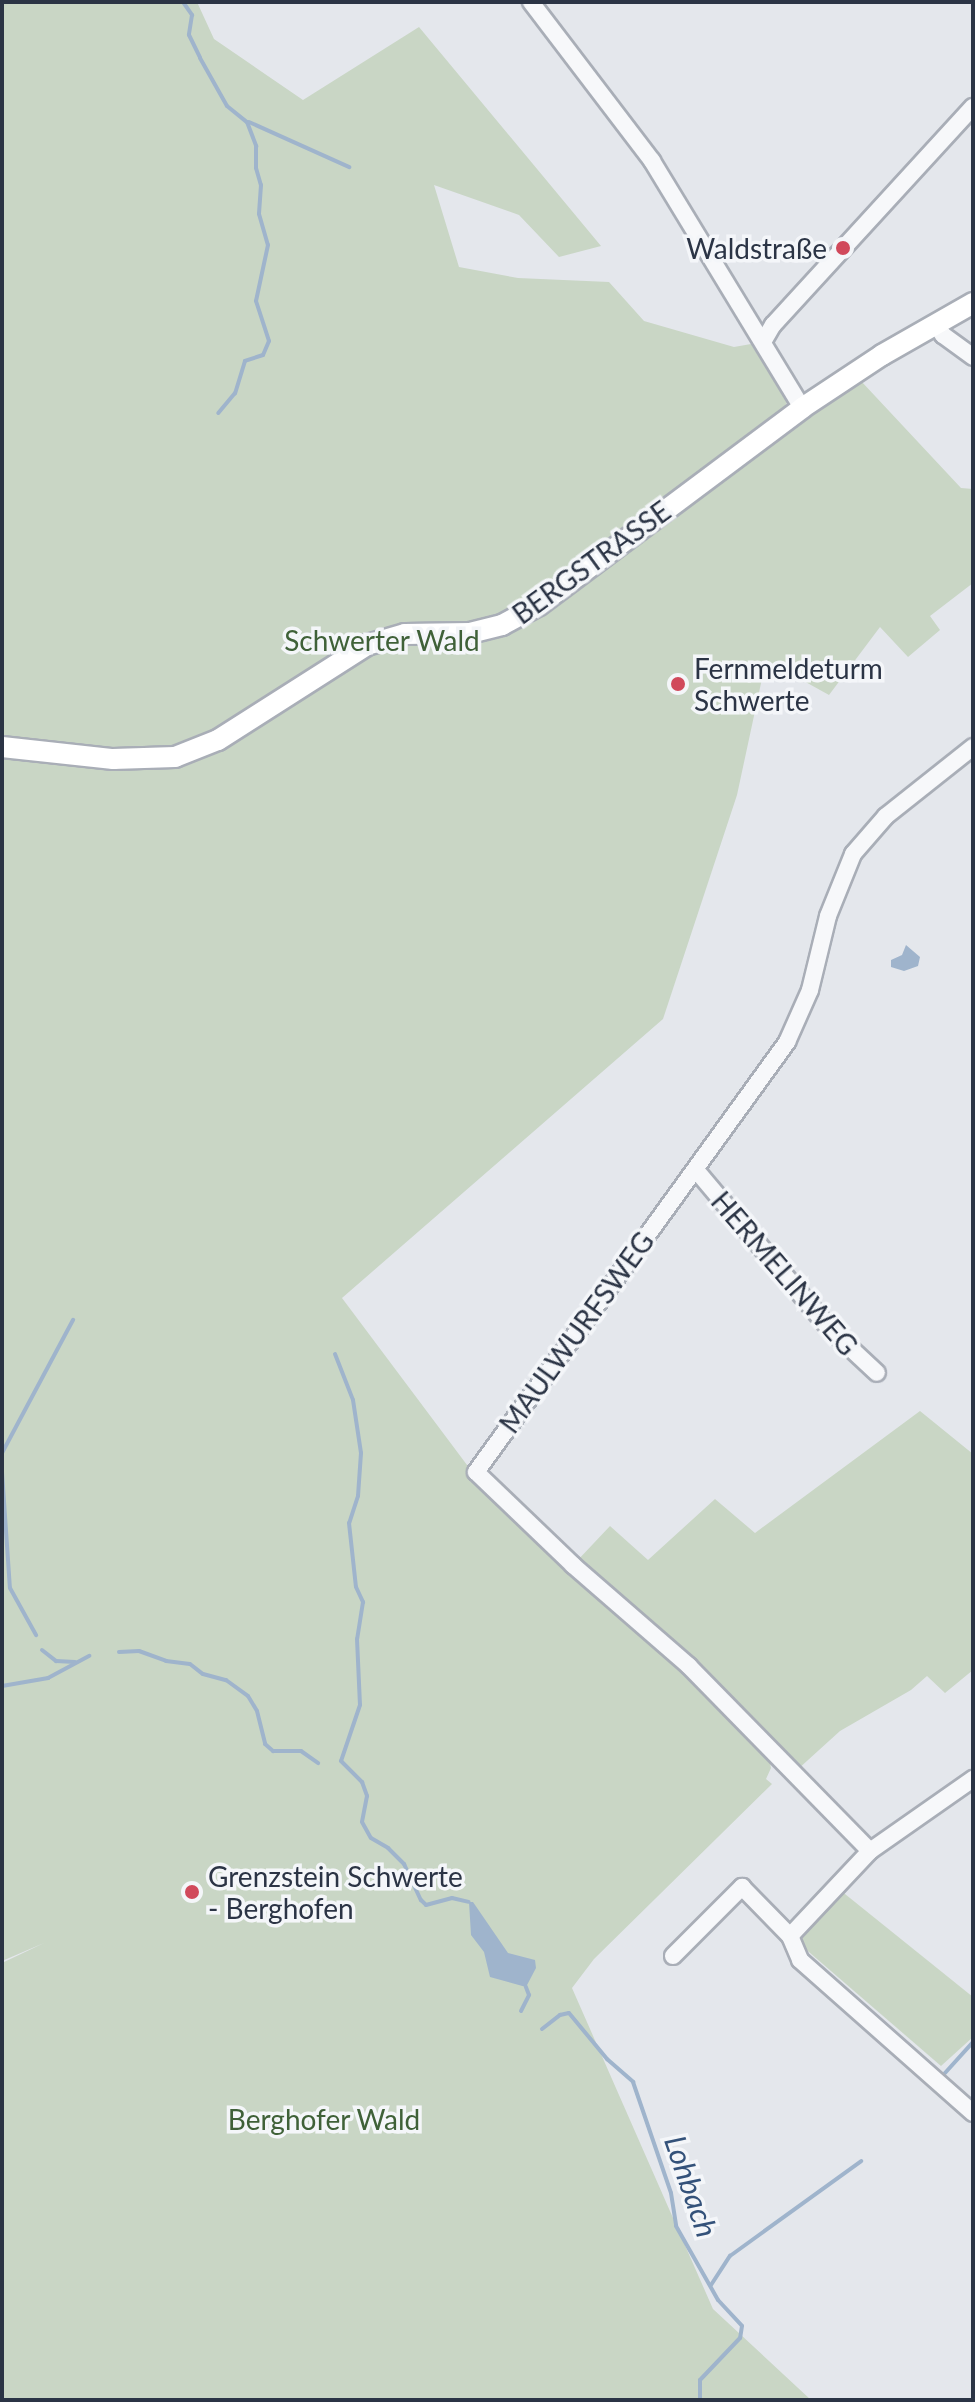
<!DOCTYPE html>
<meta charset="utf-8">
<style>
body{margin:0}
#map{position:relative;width:975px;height:2402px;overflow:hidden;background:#e4e7ec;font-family:Lato,sans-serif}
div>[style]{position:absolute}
.green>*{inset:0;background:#c9d6c5}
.water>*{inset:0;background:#9fb4cc}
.stream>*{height:4px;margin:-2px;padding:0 2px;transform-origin:2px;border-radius:2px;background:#9fb4cc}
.roads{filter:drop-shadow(2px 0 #a9aeb7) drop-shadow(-2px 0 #a9aeb7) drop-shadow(0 2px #a9aeb7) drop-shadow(0 -2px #a9aeb7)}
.minor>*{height:16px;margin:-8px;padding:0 8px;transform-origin:8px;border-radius:8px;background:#f7f8fa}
.major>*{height:20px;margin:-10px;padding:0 10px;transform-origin:10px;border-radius:10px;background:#fff}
.dots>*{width:22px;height:22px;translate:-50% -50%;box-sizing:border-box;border:4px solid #f4f6f9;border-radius:50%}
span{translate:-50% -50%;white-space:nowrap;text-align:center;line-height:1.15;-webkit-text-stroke:7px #f4f6f9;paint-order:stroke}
.poi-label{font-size:28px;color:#2b3445}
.right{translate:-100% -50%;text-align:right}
.left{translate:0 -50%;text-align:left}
.street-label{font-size:28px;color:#2b3445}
.park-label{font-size:28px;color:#3f6138}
.water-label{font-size:30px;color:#34527a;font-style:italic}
.frame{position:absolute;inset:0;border:4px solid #2b3445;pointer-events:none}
</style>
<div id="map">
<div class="green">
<i style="clip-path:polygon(2px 2px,197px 2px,214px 39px,303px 100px,419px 27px,601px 246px,559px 257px,519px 215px,434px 185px,459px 267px,518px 278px,609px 282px,644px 321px,734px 347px,751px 344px,788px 401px,780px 414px,790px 429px,861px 381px,961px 488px,973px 489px,973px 583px,930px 616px,940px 630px,908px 657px,880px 627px,829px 695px,766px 660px,737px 795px,663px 1019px,342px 1298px,473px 1473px,685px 1670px,769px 1757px,771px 1768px,766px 1779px,772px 1784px,594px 1959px,572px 1988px,713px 2309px,811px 2400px,2px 2400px,2px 1963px,44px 1943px,2px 1961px)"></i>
<i style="clip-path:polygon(920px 1411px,973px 1454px,973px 1670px,945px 1693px,927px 1676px,911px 1690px,840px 1731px,797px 1770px,576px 1562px,610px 1526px,648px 1560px,715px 1499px,755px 1533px)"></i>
<i style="clip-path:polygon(840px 1890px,973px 1997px,973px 2037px,941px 2066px,802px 1946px,803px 1931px)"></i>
</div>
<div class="water">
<i style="clip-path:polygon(906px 945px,920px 957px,918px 966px,904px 971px,891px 967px,891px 960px,902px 955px)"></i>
<i style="clip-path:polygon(469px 1902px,473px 1902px,508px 1953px,535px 1960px,536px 1968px,526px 1987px,490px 1977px,484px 1952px,471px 1935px)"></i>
</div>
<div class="stream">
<i style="left:183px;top:2px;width:16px;rotate:55deg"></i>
<i style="left:192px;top:15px;width:20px;rotate:99deg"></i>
<i style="left:189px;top:35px;width:25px;rotate:64deg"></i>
<i style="left:200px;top:58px;width:55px;rotate:60.6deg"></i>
<i style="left:227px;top:106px;width:26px;rotate:39deg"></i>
<i style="left:247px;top:122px;width:26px;rotate:69deg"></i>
<i style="left:256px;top:146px;width:22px;rotate:90deg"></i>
<i style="left:256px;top:168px;width:18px;rotate:74deg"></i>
<i style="left:261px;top:185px;width:29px;rotate:94deg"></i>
<i style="left:259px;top:214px;width:32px;rotate:74deg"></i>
<i style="left:268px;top:245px;width:57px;rotate:102.1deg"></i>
<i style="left:256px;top:301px;width:42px;rotate:72deg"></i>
<i style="left:269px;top:341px;width:15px;rotate:113deg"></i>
<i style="left:263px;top:355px;width:19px;rotate:162deg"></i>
<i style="left:245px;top:361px;width:34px;rotate:107deg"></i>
<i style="left:235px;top:393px;width:26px;rotate:130deg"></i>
<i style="left:249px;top:122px;width:110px;rotate:24.2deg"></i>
<i style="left:335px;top:1354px;width:49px;rotate:68.6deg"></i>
<i style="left:353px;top:1400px;width:54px;rotate:81.4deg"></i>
<i style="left:361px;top:1453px;width:43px;rotate:94deg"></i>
<i style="left:358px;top:1496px;width:28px;rotate:108deg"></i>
<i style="left:349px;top:1523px;width:64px;rotate:83.8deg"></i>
<i style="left:356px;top:1587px;width:17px;rotate:65deg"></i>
<i style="left:363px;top:1602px;width:37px;rotate:99deg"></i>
<i style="left:357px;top:1639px;width:66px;rotate:87.4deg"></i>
<i style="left:360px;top:1705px;width:59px;rotate:108.7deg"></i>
<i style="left:341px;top:1761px;width:30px;rotate:45deg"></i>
<i style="left:362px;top:1782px;width:15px;rotate:70deg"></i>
<i style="left:367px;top:1796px;width:26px;rotate:101deg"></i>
<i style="left:362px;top:1822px;width:18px;rotate:61deg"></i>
<i style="left:371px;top:1838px;width:20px;rotate:30deg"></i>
<i style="left:388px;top:1848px;width:23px;rotate:45deg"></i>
<i style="left:404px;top:1864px;width:40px;rotate:65deg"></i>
<i style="left:421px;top:1900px;width:7px;rotate:45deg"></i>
<i style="left:426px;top:1905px;width:27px;rotate:-15deg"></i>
<i style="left:452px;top:1898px;width:17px;rotate:13deg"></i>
<i style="left:2px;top:1453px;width:151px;rotate:-61.9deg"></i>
<i style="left:2px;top:1472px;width:116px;rotate:86.1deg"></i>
<i style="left:10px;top:1588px;width:54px;rotate:61deg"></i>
<i style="left:42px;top:1650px;width:18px;rotate:38deg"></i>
<i style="left:56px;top:1661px;width:19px;rotate:3deg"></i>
<i style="left:119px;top:1652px;width:20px;rotate:-3deg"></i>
<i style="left:139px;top:1651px;width:29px;rotate:20deg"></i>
<i style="left:166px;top:1661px;width:24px;rotate:7deg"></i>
<i style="left:190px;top:1664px;width:16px;rotate:38deg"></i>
<i style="left:203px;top:1674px;width:24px;rotate:15deg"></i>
<i style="left:226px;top:1680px;width:27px;rotate:36deg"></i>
<i style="left:248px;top:1696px;width:17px;rotate:59deg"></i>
<i style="left:257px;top:1711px;width:34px;rotate:76deg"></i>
<i style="left:265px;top:1744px;width:11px;rotate:41deg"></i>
<i style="left:273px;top:1751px;width:28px"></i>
<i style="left:301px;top:1751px;width:21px;rotate:35deg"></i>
<i style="left:2px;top:1686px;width:47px;rotate:-9.9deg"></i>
<i style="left:48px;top:1678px;width:47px;rotate:-28.2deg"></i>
<i style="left:521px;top:2011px;width:18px;rotate:-63deg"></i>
<i style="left:529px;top:1995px;width:9px;rotate:-111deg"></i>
<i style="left:542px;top:2029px;width:23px;rotate:-38deg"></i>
<i style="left:560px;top:2015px;width:9px;rotate:-13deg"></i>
<i style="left:569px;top:2013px;width:60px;rotate:50.4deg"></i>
<i style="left:607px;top:2059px;width:35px;rotate:41deg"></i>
<i style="left:633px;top:2082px;width:117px;rotate:71.1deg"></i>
<i style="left:671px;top:2193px;width:33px;rotate:81deg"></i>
<i style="left:676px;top:2226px;width:85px;rotate:60.4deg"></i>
<i style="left:718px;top:2300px;width:35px;rotate:47deg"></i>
<i style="left:742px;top:2326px;width:12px;rotate:99deg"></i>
<i style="left:740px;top:2338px;width:58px;rotate:133.6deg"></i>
<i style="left:700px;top:2380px;width:20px;rotate:90deg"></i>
<i style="left:945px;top:2073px;width:42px;rotate:-47.9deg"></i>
<i style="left:711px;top:2285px;width:35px;rotate:-57deg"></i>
<i style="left:730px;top:2256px;width:162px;rotate:-35.9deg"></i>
</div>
<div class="roads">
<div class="minor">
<i style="left:531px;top:2px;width:200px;rotate:52.7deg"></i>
<i style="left:652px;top:161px;width:289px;rotate:58.7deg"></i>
<i style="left:936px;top:324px;width:13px;rotate:58deg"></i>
<i style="left:943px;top:335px;width:37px;rotate:36deg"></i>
<i style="left:763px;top:342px;width:20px;rotate:-60deg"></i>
<i style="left:773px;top:325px;width:296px;rotate:-47.5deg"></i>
<i style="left:696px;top:1170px;width:208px;rotate:49.9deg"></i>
<i style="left:830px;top:1329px;width:64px;rotate:43.1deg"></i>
<i style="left:870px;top:1851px;width:259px;rotate:-134.4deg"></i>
<i style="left:689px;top:1666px;width:154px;rotate:-139deg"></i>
<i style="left:573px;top:1565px;width:134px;rotate:-136.2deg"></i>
<i style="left:476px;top:1472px;width:531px;rotate:-54.12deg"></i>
<i style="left:787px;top:1042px;width:57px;rotate:-66.1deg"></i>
<i style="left:810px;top:990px;width:76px;rotate:-76.3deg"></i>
<i style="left:828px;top:916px;width:67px;rotate:-68deg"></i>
<i style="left:853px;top:854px;width:50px;rotate:-49deg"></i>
<i style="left:886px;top:816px;width:111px;rotate:-38.4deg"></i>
<i style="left:790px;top:1936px;width:26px;rotate:67deg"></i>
<i style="left:800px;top:1960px;width:231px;rotate:41.5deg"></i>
<i style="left:790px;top:1936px;width:117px;rotate:-46.7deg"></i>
<i style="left:870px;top:1851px;width:126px;rotate:-35deg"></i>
<i style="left:673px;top:1956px;width:98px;rotate:-45deg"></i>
<i style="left:742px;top:1887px;width:69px;rotate:45.6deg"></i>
</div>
<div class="major">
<i style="left:2px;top:747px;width:112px;rotate:6.2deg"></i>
<i style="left:113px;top:759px;width:62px;rotate:-1.8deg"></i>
<i style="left:175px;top:757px;width:46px;rotate:-21.6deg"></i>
<i style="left:218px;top:740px;width:177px;rotate:-32.5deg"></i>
<i style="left:367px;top:645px;width:40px;rotate:-16deg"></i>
<i style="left:405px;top:634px;width:65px;rotate:-0.9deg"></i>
<i style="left:470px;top:633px;width:33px;rotate:-14deg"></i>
<i style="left:502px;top:625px;width:42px;rotate:-28.4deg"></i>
<i style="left:539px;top:605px;width:329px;rotate:-36.8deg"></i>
<i style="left:802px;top:408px;width:96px;rotate:-33.5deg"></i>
<i style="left:882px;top:355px;width:105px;rotate:-29.7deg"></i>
</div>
</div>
<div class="dots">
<i style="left:843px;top:248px;background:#d1495b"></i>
<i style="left:678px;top:684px;background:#d1495b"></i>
<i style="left:192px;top:1892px;background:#d1495b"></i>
</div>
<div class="poi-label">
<span class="right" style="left:827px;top:248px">Waldstraße</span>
<span class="left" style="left:694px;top:684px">Fernmeldeturm<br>Schwerte</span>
<span class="left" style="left:208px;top:1892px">Grenzstein Schwerte<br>- Berghofen</span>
</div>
<div class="street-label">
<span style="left:591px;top:562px;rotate:-36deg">BERGSTRASSE</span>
<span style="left:785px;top:1273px;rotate:49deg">HERMELINWEG</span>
<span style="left:576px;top:1332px;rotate:-54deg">MAULWURFSWEG</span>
</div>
<div class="park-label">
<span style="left:382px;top:640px">Schwerter Wald</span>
<span style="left:324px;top:2119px">Berghofer Wald</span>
</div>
<div class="water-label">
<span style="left:692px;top:2186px;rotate:71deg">Lohbach</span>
</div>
<div class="frame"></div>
</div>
